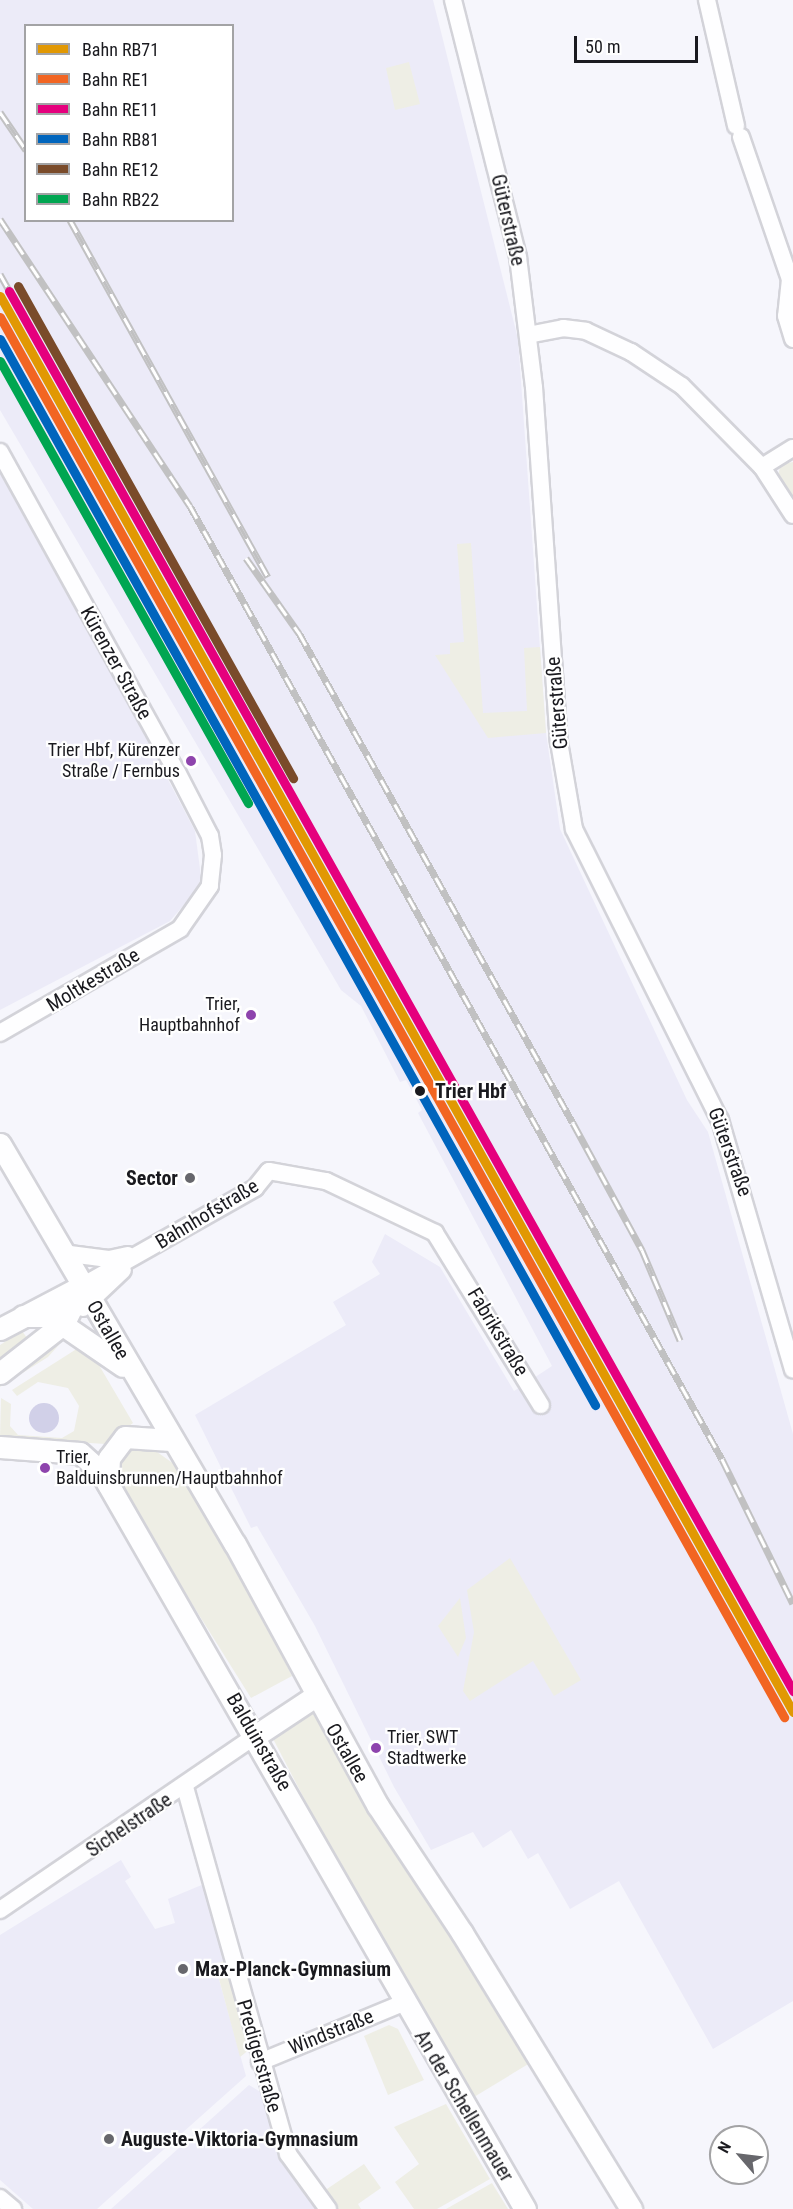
<!DOCTYPE html>
<meta charset="utf-8">
<style>
body{margin:0}
#map{position:relative;width:793px;height:2209px;overflow:hidden;background:#f6f6fc;font-family:"Roboto Condensed",sans-serif}
div>[style]{position:absolute}
.built>*{inset:0;background:#ecebf8}
.green>*{inset:0;background:#eeeee5}
.water>*{inset:0;background:#d1d0e8}
.round{border-radius:50%}
.roads{filter:drop-shadow(2px 0 #d3d3d9) drop-shadow(-2px 0 #d3d3d9) drop-shadow(0 2px #d3d3d9) drop-shadow(0 -2px #d3d3d9)}
.minor>*{height:16px;margin:-8px;padding:0 8px;transform-origin:8px;border-radius:8px;background:#fefeff}
.major>*{height:21px;margin:-10.5px;padding:0 10.5px;transform-origin:10.5px;border-radius:10.5px;background:#fefeff}
.rail>*{height:7px;margin-top:-3.5px;transform-origin:0;background:repeating-linear-gradient(90deg,#fff 0 14px,#c1c1c2 0 28px);box-sizing:border-box;border-block:2px solid #c1c1c2}
.rail-1>*{height:9px;margin:-4.5px;padding:0 4.5px;transform-origin:4.5px;border-radius:4.5px;background:#e19803}
.rail-2>*{height:9px;margin:-4.5px;padding:0 4.5px;transform-origin:4.5px;border-radius:4.5px;background:#f26522}
.rail-3>*{height:9px;margin:-4.5px;padding:0 4.5px;transform-origin:4.5px;border-radius:4.5px;background:#e5007d}
.rail-4>*{height:9px;margin:-4.5px;padding:0 4.5px;transform-origin:4.5px;border-radius:4.5px;background:#0065bd}
.rail-5>*{height:9px;margin:-4.5px;padding:0 4.5px;transform-origin:4.5px;border-radius:4.5px;background:#7a4b2a}
.rail-6>*{height:9px;margin:-4.5px;padding:0 4.5px;transform-origin:4.5px;border-radius:4.5px;background:#00a651}
.dots>*{width:16px;height:16px;translate:-50% -50%;box-sizing:border-box;border:3px solid #fff;border-radius:50%}
span{translate:-50% -50%;white-space:nowrap;text-align:center;line-height:1.15;-webkit-text-stroke:4.5px #fff;paint-order:stroke}
.bus-label{font-size:18px;color:#1a1a1f}
.right{translate:-100% -50%;text-align:right}
.left{translate:0 -50%;text-align:left}
.street-label{font-size:20px;color:#1a1a1f}
.stop-label{font-size:20px;color:#1a1a1f;font-weight:700}
.poi-label{font-size:20px;color:#1a1a1f;font-weight:700}
.legend{position:absolute;left:24px;top:24px;width:210px;height:198px;box-sizing:border-box;background:#fff;border:2px solid #a3a3a5;margin:0;padding:8px 10px;list-style:none;font-size:18px;color:#1a1a1f}
.legend li{display:flex;align-items:center;gap:12px;height:30px}
.legend b{width:30px;border:2px solid #a3a3a5}
.north{position:absolute;left:709px;top:2125px;width:60px;height:60px;box-sizing:border-box;background:#fff;border:2px solid #a3a3a5;border-radius:50%;rotate:298deg;font-size:16px;font-weight:700;line-height:24px;text-align:center;color:#1a1a1f}
.north::after{content:'';display:block;margin:auto;width:21px;height:27px;background:#67676c;clip-path:polygon(50% 0,100% 100%,50% 72%,0 100%)}
.scale{position:absolute;left:574px;top:36px;width:124px;height:27px;box-sizing:border-box;border:3px solid #1a1a1f;border-top:0;padding-left:8px;font-size:18px;line-height:21px;white-space:nowrap;color:#1a1a1f;-webkit-text-stroke:4px #fff;paint-order:stroke}
</style>
<div id="map">
<div class="built">
<i style="clip-path:polygon(evenodd,0 0,433px 0,518px 339px,546px 733px,560px 829px,687px 1100px,708px 1132px,793px 1434px,793px 2001px,713px 2049px,619px 1881px,570px 1909px,538px 1853px,528px 1859px,511px 1830px,483px 1848px,473px 1832px,431px 1850px,394px 1787px,315px 1626px,257px 1526px,251px 1528px,195px 1415px,346px 1325px,333px 1302px,380px 1274px,372px 1262px,385px 1234px,440px 1267px,514px 1391px,552px 1366px,418px 1113px,422px 1110px,406px 1080px,400px 1082px,361px 1006px,341px 990px,0 410px,0 0,26px 26px,232px 26px,232px 220px,26px 220px,26px 26px)"></i>
<i style="clip-path:polygon(0 460px,195px 831px,202px 884px,170px 921px,0 1010px)"></i>
<i style="clip-path:polygon(121px 1860px,131px 1877px,125px 1881px,155px 1929px,175px 1923px,168px 1899px,204px 1884px,226px 1960px,215px 1965px,246px 2076px,97px 2209px,33px 2209px,0 2180px,0 1935px)"></i>
<i style="clip-path:polygon(249px 2085px,262px 2093px,320px 2209px,111px 2209px)"></i>
</div>
<div class="green">
<i style="clip-path:polygon(409px 62px,420px 104px,395px 110px,386px 68px)"></i>
<i style="clip-path:polygon(793px 462px,793px 498px,778px 475px,781px 464px)"></i>
<i style="clip-path:polygon(471px 543px,483px 713px,527px 711px,524px 648px,540px 647px,546px 733px,488px 738px,435px 655px,450px 654px,450px 643px,464px 642px,457px 544px)"></i>
<i style="clip-path:polygon(22px 1331px,33px 1346px,0 1367px,0 1345px)"></i>
<i style="clip-path:polygon(66px 1337px,48px 1357px,0 1387px,0 1381px)"></i>
<i style="clip-path:polygon(86px 1343px,133px 1423px,105px 1444px,0 1437px,1px 1398px,11px 1404px,10px 1426px,18px 1435px,62px 1438px,74px 1431px,79px 1406px,68px 1388px,38px 1382px,17px 1396px,12px 1390px)"></i>
<i style="clip-path:polygon(143px 1442px,174px 1464px,254px 1599px,292px 1676px,251px 1698px,117px 1484px,116px 1460px,122px 1449px)"></i>
<i style="clip-path:polygon(510px 1558px,581px 1680px,554px 1696px,533px 1661px,470px 1701px,463px 1691px,474px 1632px,467px 1590px)"></i>
<i style="clip-path:polygon(460px 1598px,466px 1638px,458px 1657px,438px 1626px)"></i>
<i style="clip-path:polygon(310px 1709px,530px 2063px,474px 2097px,348px 1883px,269px 1731px)"></i>
<i style="clip-path:polygon(226px 1960px,250px 2049px,240px 2057px,215px 1964px)"></i>
<i style="clip-path:polygon(389px 2025px,398px 2029px,424px 2080px,388px 2095px,364px 2036px)"></i>
<i style="clip-path:polygon(446px 2104px,490px 2179px,437px 2209px,414px 2209px,395px 2182px,419px 2164px,394px 2127px)"></i>
<i style="clip-path:polygon(364px 2164px,381px 2188px,358px 2204px,361px 2209px,333px 2209px,321px 2193px)"></i>
<i style="clip-path:polygon(492px 2183px,508px 2209px,446px 2209px)"></i>
</div>
<div class="water">
<i class="round" style="left:29px;top:1403px;width:30px;height:30px"></i>
</div>
<div class="roads">
<div class="minor">
<i style="left:453px;top:0;width:265px;rotate:75.8deg"></i>
<i style="left:518px;top:257px;width:131px;rotate:83deg"></i>
<i style="left:534px;top:387px;width:356px;rotate:86deg"></i>
<i style="left:559px;top:742px;width:88px;rotate:80.2deg"></i>
<i style="left:574px;top:829px;width:326px;rotate:63.4deg"></i>
<i style="left:720px;top:1120px;width:260px;rotate:73.7deg"></i>
<i style="left:707px;top:0;width:129px;rotate:77deg"></i>
<i style="left:741px;top:137px;width:150px;rotate:71deg"></i>
<i style="left:790px;top:279px;width:37px;rotate:96deg"></i>
<i style="left:786px;top:316px;width:24px;rotate:73deg"></i>
<i style="left:528px;top:335px;width:36px;rotate:-11deg"></i>
<i style="left:563px;top:328px;width:23px;rotate:7deg"></i>
<i style="left:586px;top:331px;width:50px;rotate:25deg"></i>
<i style="left:631px;top:352px;width:61px;rotate:33.7deg"></i>
<i style="left:682px;top:386px;width:114px;rotate:45.4deg"></i>
<i style="left:762px;top:467px;width:57px;rotate:57.1deg"></i>
<i style="left:0;top:452px;width:366px;rotate:61.1deg"></i>
<i style="left:177px;top:772px;width:72px;rotate:62.7deg"></i>
<i style="left:210px;top:836px;width:19px;rotate:81deg"></i>
<i style="left:213px;top:855px;width:31px;rotate:96deg"></i>
<i style="left:210px;top:886px;width:52px;rotate:124.9deg"></i>
<i style="left:180px;top:929px;width:208px;rotate:150deg"></i>
<i style="left:762px;top:467px;width:36px;rotate:-32deg"></i>
<i style="left:62px;top:1253px;width:47px;rotate:7.3deg"></i>
<i style="left:109px;top:1259px;width:19px;rotate:-12deg"></i>
<i style="left:82px;top:1286px;width:199px;rotate:-29.5deg"></i>
<i style="left:255px;top:1188px;width:22px;rotate:-51deg"></i>
<i style="left:269px;top:1171px;width:58px;rotate:10deg"></i>
<i style="left:326px;top:1181px;width:121px;rotate:25.5deg"></i>
<i style="left:435px;top:1233px;width:202px;rotate:58.4deg"></i>
<i style="left:83px;top:1308px;width:55px;rotate:-43.5deg"></i>
<i style="left:185px;top:1787px;width:381px;rotate:74.3deg"></i>
<i style="left:288px;top:2154px;width:68px;rotate:54deg"></i>
<i style="left:0;top:1910px;width:309px;rotate:-34.3deg"></i>
<i style="left:260px;top:2062px;width:155px;rotate:-22.4deg"></i>
<i style="left:0;top:2198px;width:17px;rotate:40deg"></i>
</div>
<div class="major">
<i style="left:0;top:1144px;width:464px;rotate:59.6deg"></i>
<i style="left:235px;top:1544px;width:298px;rotate:61.4deg"></i>
<i style="left:378px;top:1806px;width:152px;rotate:56.5deg"></i>
<i style="left:462px;top:1933px;width:324px;rotate:58.5deg"></i>
<i style="left:23px;top:1316px;width:27px"></i>
<i style="left:50px;top:1316px;width:88px;rotate:34.4deg"></i>
<i style="left:0;top:1329px;width:93px;rotate:-27.7deg"></i>
<i style="left:0;top:1373px;width:81px;rotate:-38deg"></i>
<i style="left:64px;top:1323px;width:41px;rotate:-64.1deg"></i>
<i style="left:0;top:1447px;width:80px;rotate:4.3deg"></i>
<i style="left:80px;top:1453px;width:28px;rotate:42deg"></i>
<i style="left:101px;top:1472px;width:850px;rotate:60.09deg"></i>
<i style="left:108px;top:1484px;width:26px;rotate:-88deg"></i>
<i style="left:109px;top:1458px;width:26px;rotate:-53deg"></i>
<i style="left:125px;top:1437px;width:46px;rotate:3.7deg"></i>
<i style="left:255px;top:1736px;width:71px;rotate:-33.5deg"></i>
</div>
</div>
<div class="rail">
<i style="left:0;top:112px;width:46px;rotate:55.6deg"></i>
<i style="left:0;top:219px;width:344px;rotate:56.5deg"></i>
<i style="left:190px;top:506px;width:1091px;rotate:60.83deg"></i>
<i style="left:722px;top:1459px;width:161px;rotate:63.9deg"></i>
<i style="left:70px;top:220px;width:408px;rotate:61deg"></i>
<i style="left:0;top:274px;width:519px;rotate:60.72deg"></i>
<i style="left:246px;top:558px;width:92px;rotate:54.8deg"></i>
<i style="left:299px;top:633px;width:561px;rotate:60.79deg"></i>
<i style="left:573px;top:1123px;width:145px;rotate:61.5deg"></i>
<i style="left:642px;top:1250px;width:98px;rotate:67.1deg"></i>
</div>
<div class="rail-1">
<i style="left:0;top:296px;width:1623px;rotate:60.75deg"></i>
</div>
<div class="rail-2">
<i style="left:0;top:317px;width:1605px;rotate:60.75deg"></i>
</div>
<div class="rail-3">
<i style="left:9px;top:291px;width:1605px;rotate:60.75deg"></i>
</div>
<div class="rail-4">
<i style="left:0;top:339px;width:1221px;rotate:60.83deg"></i>
</div>
<div class="rail-5">
<i style="left:18px;top:286px;width:564px;rotate:60.8deg"></i>
</div>
<div class="rail-6">
<i style="left:0;top:361px;width:507px;rotate:60.7deg"></i>
</div>
<div class="dots">
<i style="left:191px;top:761px;background:#8e44ad"></i>
<i style="left:251px;top:1015px;background:#8e44ad"></i>
<i style="left:420px;top:1091px;background:#1a1a1f"></i>
<i style="left:190px;top:1178px;background:#67676c"></i>
<i style="left:45px;top:1468px;background:#8e44ad"></i>
<i style="left:376px;top:1748px;background:#8e44ad"></i>
<i style="left:183px;top:1969px;background:#67676c"></i>
<i style="left:109px;top:2139px;background:#67676c"></i>
</div>
<div class="bus-label">
<span class="right" style="left:180px;top:761px">Trier Hbf, Kürenzer<br>Straße / Fernbus</span>
<span class="right" style="left:240px;top:1015px">Trier,<br>Hauptbahnhof</span>
<span class="left" style="left:56px;top:1468px">Trier,<br>Balduinsbrunnen/Hauptbahnhof</span>
<span class="left" style="left:387px;top:1748px">Trier, SWT<br>Stadtwerke</span>
</div>
<div class="street-label">
<span style="left:508px;top:220px;rotate:77deg">Güterstraße</span>
<span style="left:116px;top:663px;rotate:61deg">Kürenzer Straße</span>
<span style="left:557px;top:703px;rotate:-95deg">Güterstraße</span>
<span style="left:93px;top:980px;rotate:-31deg">Moltkestraße</span>
<span style="left:730px;top:1152px;rotate:70deg">Güterstraße</span>
<span style="left:207px;top:1214px;rotate:-31deg">Bahnhofstraße</span>
<span style="left:108px;top:1330px;rotate:60deg">Ostallee</span>
<span style="left:498px;top:1332px;rotate:59deg">Fabrikstraße</span>
<span style="left:259px;top:1742px;rotate:60deg">Balduinstraße</span>
<span style="left:347px;top:1753px;rotate:60deg">Ostallee</span>
<span style="left:129px;top:1825px;rotate:-34deg">Sichelstraße</span>
<span style="left:331px;top:2032px;rotate:-22deg">Windstraße</span>
<span style="left:259px;top:2056px;rotate:74deg">Predigerstraße</span>
<span style="left:464px;top:2106px;rotate:59deg">An der Schellenmauer</span>
</div>
<div class="stop-label">
<span class="left" style="left:435px;top:1091px">Trier Hbf</span>
</div>
<div class="poi-label">
<span class="right" style="left:178px;top:1178px">Sector</span>
<span class="left" style="left:195px;top:1969px">Max-Planck-Gymnasium</span>
<span class="left" style="left:121px;top:2139px">Auguste-Viktoria-Gymnasium</span>
</div>
<ul class="legend">
<li><b style="height:8px;background:#e19803"></b>Bahn RB71</li>
<li><b style="height:8px;background:#f26522"></b>Bahn RE1</li>
<li><b style="height:8px;background:#e5007d"></b>Bahn RE11</li>
<li><b style="height:8px;background:#0065bd"></b>Bahn RB81</li>
<li><b style="height:8px;background:#7a4b2a"></b>Bahn RE12</li>
<li><b style="height:8px;background:#00a651"></b>Bahn RB22</li>
</ul>
<div class="north">N</div>
<div class="scale">50 m</div>
</div>
